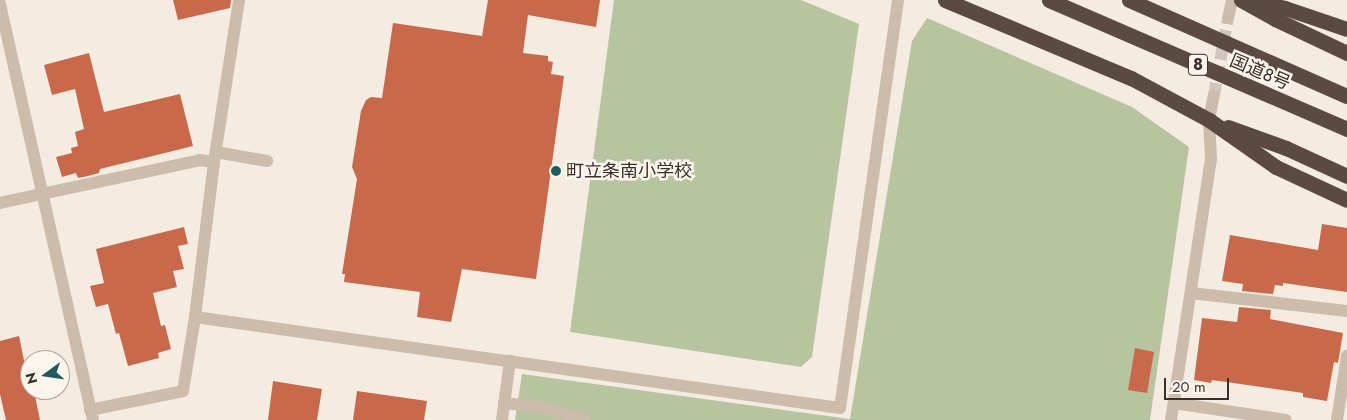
<!DOCTYPE html>
<meta charset="utf-8">
<style>
body{margin:0}
#map{position:relative;width:1347px;height:420px;overflow:hidden;background:#f4ebe1;font-family:Jost,"Noto Sans JP",sans-serif}
div>[style]{position:absolute}
.green>*{inset:0;background:#b8c4a0}
.building>*{inset:0;background:#c8694b}
.minor-tunnel>*{height:12px;margin-top:-6px;transform-origin:0;background:repeating-linear-gradient(90deg,#cfc6bd 0 12px,transparent 0 18px)}
.minor>*{height:12px;margin:-6px;padding:0 6px;transform-origin:6px;border-radius:6px;background:#cdbbac}
.highway>*{height:15px;margin:-7.5px;padding:0 7.5px;transform-origin:7.5px;border-radius:7.5px;background:#5c4a42}
.dots>*{width:14px;height:14px;translate:-50% -50%;box-sizing:border-box;border:2px solid #fbf5ee;border-radius:50%}
span{translate:-50% -50%;white-space:nowrap;text-align:center;line-height:1.15;-webkit-text-stroke:5px #fbf5ee;paint-order:stroke}
.shield-label span{padding:1px 4px;background:#fbf5ee;border:1px solid;border-radius:4px;-webkit-text-stroke-width:0}
.shield-label{font-size:16px;color:#3b302b;font-weight:700}
.street-label{font-size:18px;color:#3b302b}
.poi-label{font-size:18px;color:#3b302b}
.left{translate:0 -50%;text-align:left}
.north{position:absolute;left:20px;top:350px;width:50px;height:50px;box-sizing:border-box;background:#fbf5ee;border:1px solid #aea6a0;border-radius:50%;rotate:256deg;font-size:14px;font-weight:700;line-height:20px;text-align:center;color:#3b302b}
.north::after{content:'';display:block;margin:auto;width:18px;height:22px;background:#1f5a5e;clip-path:polygon(50% 0,100% 100%,50% 72%,0 100%)}
.scale{position:absolute;left:1164px;top:378px;width:65px;height:22px;box-sizing:border-box;border:2px solid #3b302b;border-top:0;padding-left:6px;font-size:15px;line-height:18px;white-space:nowrap;color:#3b302b;-webkit-text-stroke:4px #fbf5ee;paint-order:stroke}
</style>
<div id="map">
<div class="green">
<i style="clip-path:polygon(614px 0,801px 0,859px 24px,812px 357px,801px 367px,570px 332px)"></i>
<i style="clip-path:polygon(927px 18px,1132px 107px,1189px 147px,1150px 420px,515px 420px,522px 374px,850px 419px,912px 41px)"></i>
</div>
<div class="building">
<i style="clip-path:polygon(173px 0,231px 0,230px 8px,178px 20px)"></i>
<i style="clip-path:polygon(488px 0,600px 0,596px 27px,528px 15px,523px 53px,548px 56px,548px 61px,553px 62px,551px 74px,564px 76px,536px 279px,462px 269px,451px 322px,417px 317px,420px 292px,344px 282px,345px 274px,342px 274px,357px 179px,352px 167px,361px 111px,366px 100px,371px 97px,382px 98px,393px 23px,482px 36px)"></i>
<i style="clip-path:polygon(89px 53px,104px 112px,180px 94px,193px 146px,100px 169px,99px 173px,88px 176px,78px 178px,76px 173px,62px 177px,56px 157px,72px 153px,71px 148px,78px 146px,75px 132px,84px 129px,75px 89px,52px 95px,44px 65px)"></i>
<i style="clip-path:polygon(1322px 224px,1347px 228px,1347px 292px,1283px 283px,1283px 286px,1275px 285px,1273px 294px,1242px 291px,1243px 284px,1222px 281px,1230px 235px,1318px 250px)"></i>
<i style="clip-path:polygon(184px 227px,188px 244px,178px 246px,184px 269px,173px 271px,177px 287px,153px 293px,161px 326px,165px 325px,171px 349px,158px 353px,159px 358px,128px 366px,119px 333px,116px 334px,108px 304px,96px 307px,90px 286px,104px 283px,96px 249px)"></i>
<i style="clip-path:polygon(1239px 307px,1271px 310px,1270px 319px,1343px 333px,1338px 363px,1334px 362px,1327px 401px,1303px 397px,1303px 393px,1212px 380px,1211px 383px,1194px 380px,1202px 318px,1237px 322px)"></i>
<i style="clip-path:polygon(19px 336px,30px 390px,35px 396px,40px 420px,6px 420px,0 394px,0 341px)"></i>
<i style="clip-path:polygon(1135px 348px,1154px 352px,1147px 393px,1128px 390px)"></i>
<i style="clip-path:polygon(273px 381px,322px 389px,317px 420px,268px 420px)"></i>
<i style="clip-path:polygon(357px 391px,427px 401px,424px 420px,353px 420px)"></i>
</div>
<div class="minor-tunnel">
<i style="left:1214px;top:95px;width:78px;rotate:-79.7deg"></i>
</div>
<div class="minor">
<i style="left:0;top:4px;width:426px;rotate:77.4deg"></i>
<i style="left:1228px;top:18px;width:18px;rotate:-77deg"></i>
<i style="left:216px;top:152px;width:52px;rotate:10deg"></i>
<i style="left:0;top:203px;width:205px;rotate:-12.1deg"></i>
<i style="left:200px;top:160px;width:14px;rotate:8deg"></i>
<i style="left:1191px;top:293px;width:157px;rotate:6.6deg"></i>
<i style="left:195px;top:317px;width:651px;rotate:8.03deg"></i>
<i style="left:840px;top:408px;width:412px;rotate:-81.9deg"></i>
<i style="left:504px;top:403px;width:39px;rotate:6deg"></i>
<i style="left:543px;top:407px;width:43px;rotate:17.6deg"></i>
<i style="left:1174px;top:403px;width:113px;rotate:8.6deg"></i>
<i style="left:90px;top:410px;width:95px;rotate:-11.5deg"></i>
<i style="left:183px;top:391px;width:75px;rotate:-80.8deg"></i>
<i style="left:195px;top:317px;width:156px;rotate:-83deg"></i>
<i style="left:214px;top:162px;width:164px;rotate:-81.2deg"></i>
<i style="left:502px;top:420px;width:60px;rotate:-82.3deg"></i>
<i style="left:1171px;top:420px;width:264px;rotate:-81.3deg"></i>
<i style="left:1211px;top:159px;width:39px;rotate:-93deg"></i>
<i style="left:1209px;top:120px;width:25px;rotate:-79deg"></i>
<i style="left:1337px;top:420px;width:65px;rotate:-81.1deg"></i>
</div>
<div class="highway">
<i style="left:945px;top:0;width:202px;rotate:22.8deg"></i>
<i style="left:1131px;top:78px;width:89px;rotate:28.3deg"></i>
<i style="left:1209px;top:120px;width:82px;rotate:35deg"></i>
<i style="left:1276px;top:167px;width:78px;rotate:24.9deg"></i>
<i style="left:1049px;top:0;width:325px;rotate:23.4deg"></i>
<i style="left:1129px;top:0;width:238px;rotate:23.8deg"></i>
<i style="left:1241px;top:0;width:39px;rotate:29deg"></i>
<i style="left:1275px;top:19px;width:80px;rotate:25.3deg"></i>
<i style="left:1253px;top:0;width:33px;rotate:14deg"></i>
<i style="left:1285px;top:8px;width:65px;rotate:18.7deg"></i>
<i style="left:1228px;top:127px;width:62px;rotate:19.9deg"></i>
<i style="left:1286px;top:148px;width:67px;rotate:24.7deg"></i>
</div>
<div class="dots">
<i style="left:556px;top:171px;background:#1f5a5e"></i>
</div>
<div class="shield-label">
<span style="left:1198px;top:65px">8</span>
</div>
<div class="street-label">
<span style="left:1260px;top:72px;rotate:23deg">国道8号</span>
</div>
<div class="poi-label">
<span class="left" style="left:566px;top:171px">町立条南小学校</span>
</div>
<div class="north">N</div>
<div class="scale">20 m</div>
</div>
